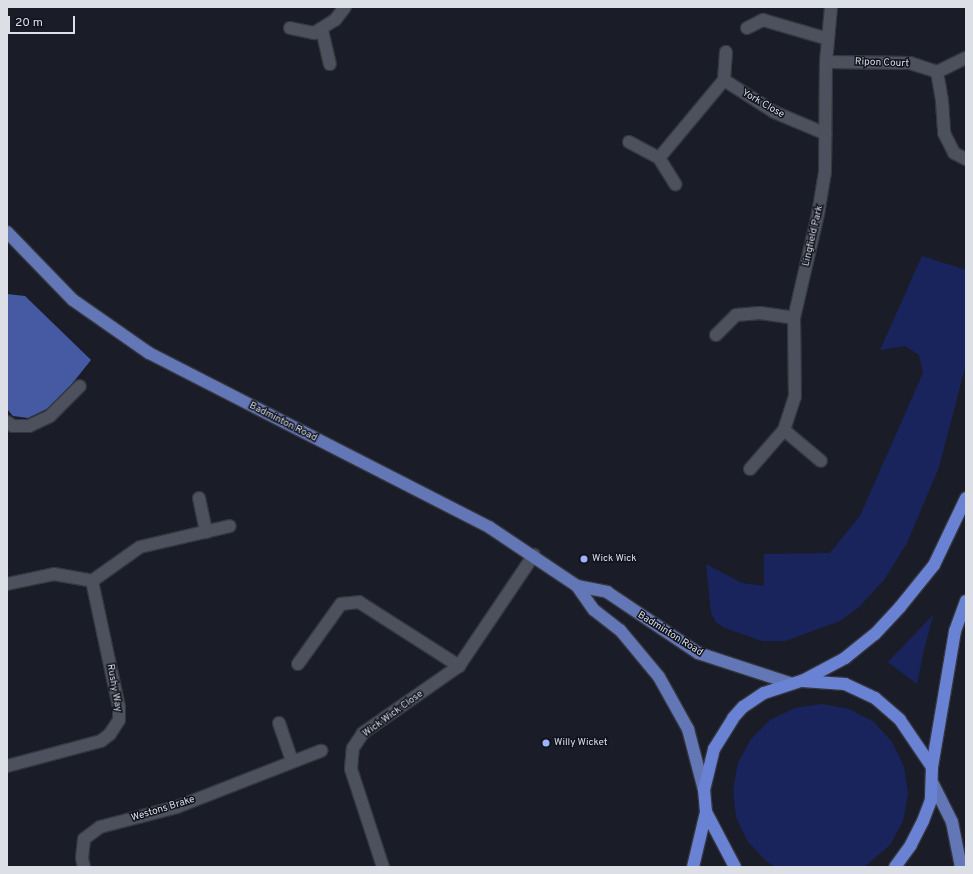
<!DOCTYPE html>
<style>
body{margin:0}
#map{position:relative;width:973px;height:874px;overflow:hidden;background:#1a1d28;font-family:Overpass,sans-serif}
div>[style]{position:absolute}
.green>*{inset:0;background:#19245d}
.water>*{inset:0;background:#4659a3}
.roads{filter:drop-shadow(1px 0 #34373f) drop-shadow(-1px 0 #34373f) drop-shadow(0 1px #34373f) drop-shadow(0 -1px #34373f)}
.minor>*{height:12px;margin:-6px;padding:0 6px;transform-origin:6px;border-radius:6px;background:#4d515d}
.primary>*{height:12px;margin:-6px;padding:0 6px;transform-origin:6px;border-radius:6px;background:#6376b6}
.trunk>*{height:12px;margin:-6px;padding:0 6px;transform-origin:6px;border-radius:6px;background:#6a82d4}
.dots>*{width:11px;height:11px;translate:-50% -50%;box-sizing:border-box;border:2px solid #11141e;border-radius:50%}
span{translate:-50% -50%;white-space:nowrap;text-align:center;line-height:1.15;-webkit-text-stroke:3px #11141e;paint-order:stroke}
.street-label{font-size:10px;color:#dcdfe6}
.poi-label{font-size:10px;color:#dcdfe6}
.left{translate:0 -50%;text-align:left}
.frame{position:absolute;inset:0;border:8px solid #dcdfe6;pointer-events:none}
.scale{position:absolute;left:8px;top:16px;width:67px;height:18px;box-sizing:border-box;border:2px solid #dcdfe6;border-top:0;padding-left:5px;font-size:12px;line-height:14px;white-space:nowrap;color:#dcdfe6;-webkit-text-stroke:3px #11141e;paint-order:stroke}
</style>
<div id="map">
<div class="green">
<i style="clip-path:polygon(922px 256px,966px 270px,966px 364px,939px 467px,907px 543px,884px 580px,859px 607px,840px 621px,785px 641px,762px 641px,725px 628px,716px 622px,711px 613px,706px 564px,742px 583px,764px 586px,764px 554px,830px 553px,860px 516px,923px 373px,919px 355px,905px 346px,880px 350px)"></i>
<i style="clip-path:polygon(933px 615px,924px 650px,917px 684px,888px 662px)"></i>
<i style="clip-path:polygon(822px 704px,849px 709px,874px 722px,892px 742px,904px 767px,908px 794px,903px 821px,890px 845px,864px 867px,776px 867px,767px 862px,748px 842px,736px 817px,733px 790px,738px 763px,751px 739px,770px 720px,795px 708px)"></i>
</div>
<div class="water">
<i style="clip-path:polygon(7px 294px,25px 296px,91px 360px,55px 405px,28px 418px,13px 416px,7px 409px)"></i>
</div>
<div class="roads">
<div class="minor">
<i style="left:290px;top:28px;width:25px;rotate:12deg"></i>
<i style="left:314px;top:33px;width:25px;rotate:-32deg"></i>
<i style="left:335px;top:20px;width:16px;rotate:-52deg"></i>
<i style="left:747px;top:28px;width:18px;rotate:-27deg"></i>
<i style="left:763px;top:20px;width:68px;rotate:16.3deg"></i>
<i style="left:322px;top:30px;width:35px;rotate:77deg"></i>
<i style="left:826px;top:62px;width:84px;rotate:0.7deg"></i>
<i style="left:910px;top:63px;width:28px;rotate:18deg"></i>
<i style="left:937px;top:72px;width:32px;rotate:-26deg"></i>
<i style="left:937px;top:72px;width:29px;rotate:80deg"></i>
<i style="left:942px;top:101px;width:32px;rotate:86deg"></i>
<i style="left:944px;top:133px;width:22px;rotate:63deg"></i>
<i style="left:954px;top:153px;width:13px;rotate:27deg"></i>
<i style="left:724px;top:80px;width:28px;rotate:-86deg"></i>
<i style="left:629px;top:142px;width:34px;rotate:28deg"></i>
<i style="left:659px;top:158px;width:31px;rotate:58deg"></i>
<i style="left:659px;top:158px;width:102px;rotate:-50.2deg"></i>
<i style="left:724px;top:80px;width:59px;rotate:32.6deg"></i>
<i style="left:774px;top:112px;width:56px;rotate:22.9deg"></i>
<i style="left:716px;top:335px;width:28px;rotate:-45deg"></i>
<i style="left:736px;top:315px;width:24px;rotate:-5deg"></i>
<i style="left:760px;top:313px;width:34px;rotate:8deg"></i>
<i style="left:7px;top:422px;width:7px;rotate:34deg"></i>
<i style="left:13px;top:426px;width:16px"></i>
<i style="left:29px;top:426px;width:23px;rotate:-25deg"></i>
<i style="left:50px;top:416px;width:42px;rotate:-45deg"></i>
<i style="left:784px;top:430px;width:48px;rotate:40deg"></i>
<i style="left:750px;top:469px;width:52px;rotate:-48.9deg"></i>
<i style="left:784px;top:430px;width:35px;rotate:-72deg"></i>
<i style="left:795px;top:397px;width:79px;rotate:-90.7deg"></i>
<i style="left:794px;top:318px;width:107px;rotate:-77deg"></i>
<i style="left:818px;top:214px;width:43px;rotate:-80.5deg"></i>
<i style="left:825px;top:172px;width:110px;rotate:-89.5deg"></i>
<i style="left:826px;top:62px;width:55px;rotate:-84.8deg"></i>
<i style="left:199px;top:498px;width:35px;rotate:78deg"></i>
<i style="left:92px;top:581px;width:59px;rotate:-35.3deg"></i>
<i style="left:140px;top:547px;width:92px;rotate:-13.1deg"></i>
<i style="left:7px;top:584px;width:48px;rotate:-12deg"></i>
<i style="left:54px;top:574px;width:39px;rotate:10deg"></i>
<i style="left:92px;top:581px;width:129px;rotate:77.9deg"></i>
<i style="left:119px;top:707px;width:13px;rotate:90deg"></i>
<i style="left:119px;top:720px;width:17px;rotate:123deg"></i>
<i style="left:110px;top:734px;width:11px;rotate:142deg"></i>
<i style="left:101px;top:741px;width:97px;rotate:165.1deg"></i>
<i style="left:298px;top:664px;width:74px;rotate:-54.4deg"></i>
<i style="left:341px;top:604px;width:18px;rotate:-6deg"></i>
<i style="left:359px;top:602px;width:119px;rotate:32.6deg"></i>
<i style="left:279px;top:723px;width:40px;rotate:71.1deg"></i>
<i style="left:84px;top:867px;width:9px;rotate:-103deg"></i>
<i style="left:82px;top:858px;width:19px;rotate:-84deg"></i>
<i style="left:84px;top:839px;width:20px;rotate:-37deg"></i>
<i style="left:100px;top:827px;width:80px;rotate:-14.6deg"></i>
<i style="left:177px;top:807px;width:155px;rotate:-21.3deg"></i>
<i style="left:383px;top:867px;width:103px;rotate:-108.1deg"></i>
<i style="left:351px;top:769px;width:21px;rotate:-85deg"></i>
<i style="left:353px;top:748px;width:18px;rotate:-56deg"></i>
<i style="left:363px;top:733px;width:117px;rotate:-34.9deg"></i>
<i style="left:459px;top:666px;width:134px;rotate:-56deg"></i>
</div>
<div class="primary">
<i style="left:7px;top:232px;width:95px;rotate:45.9deg"></i>
<i style="left:73px;top:300px;width:93px;rotate:34.9deg"></i>
<i style="left:149px;top:353px;width:382px;rotate:27.1deg"></i>
<i style="left:489px;top:527px;width:106px;rotate:33.8deg"></i>
<i style="left:577px;top:586px;width:29px;rotate:55deg"></i>
<i style="left:594px;top:610px;width:33px;rotate:38deg"></i>
<i style="left:620px;top:630px;width:61px;rotate:50.3deg"></i>
<i style="left:659px;top:677px;width:60px;rotate:60.9deg"></i>
<i style="left:688px;top:729px;width:63px;rotate:75.3deg"></i>
<i style="left:577px;top:586px;width:31px;rotate:11deg"></i>
<i style="left:607px;top:592px;width:110px;rotate:33.8deg"></i>
<i style="left:698px;top:653px;width:97px;rotate:18.1deg"></i>
<i style="left:933px;top:784px;width:42px;rotate:63.4deg"></i>
<i style="left:952px;top:822px;width:46px;rotate:78.7deg"></i>
</div>
<div class="trunk">
<i style="left:802px;top:681px;width:49px;rotate:-28.1deg"></i>
<i style="left:845px;top:658px;width:38px;rotate:-39deg"></i>
<i style="left:875px;top:634px;width:37px;rotate:-47deg"></i>
<i style="left:900px;top:607px;width:54px;rotate:-51deg"></i>
<i style="left:934px;top:565px;width:74px;rotate:-64.5deg"></i>
<i style="left:932px;top:767px;width:138px;rotate:-80.4deg"></i>
<i style="left:955px;top:631px;width:32px;rotate:-70deg"></i>
<i style="left:693px;top:867px;width:57px;rotate:-76.7deg"></i>
<i style="left:735px;top:867px;width:62px;rotate:-117.8deg"></i>
<i style="left:706px;top:812px;width:22px;rotate:-95deg"></i>
<i style="left:704px;top:790px;width:42px;rotate:-76.3deg"></i>
<i style="left:714px;top:749px;width:36px;rotate:-58deg"></i>
<i style="left:733px;top:718px;width:15px;rotate:-48deg"></i>
<i style="left:743px;top:707px;width:25px;rotate:-34deg"></i>
<i style="left:764px;top:693px;width:40px;rotate:-18deg"></i>
<i style="left:802px;top:681px;width:43px;rotate:4deg"></i>
<i style="left:845px;top:684px;width:33px;rotate:25deg"></i>
<i style="left:875px;top:698px;width:33px;rotate:41deg"></i>
<i style="left:900px;top:720px;width:57px;rotate:55.8deg"></i>
<i style="left:932px;top:767px;width:33px;rotate:92deg"></i>
<i style="left:931px;top:800px;width:22px;rotate:111deg"></i>
<i style="left:923px;top:821px;width:27px;rotate:117deg"></i>
<i style="left:911px;top:845px;width:27px;rotate:126deg"></i>
</div>
</div>
<div class="dots">
<i style="left:584px;top:559px;background:#9db4fd"></i>
<i style="left:546px;top:743px;background:#9db4fd"></i>
</div>
<div class="street-label">
<span style="left:882px;top:63px;rotate:2deg">Ripon Court</span>
<span style="left:763px;top:104px;rotate:30deg">York Close</span>
<span style="left:813px;top:236px;rotate:-77deg">Lingfield Park</span>
<span style="left:283px;top:422px;rotate:27deg">Badminton Road</span>
<span style="left:670px;top:634px;rotate:32deg">Badminton Road</span>
<span style="left:114px;top:688px;rotate:80deg">Rushy Way</span>
<span style="left:393px;top:714px;rotate:-36deg">Wick Wick Close</span>
<span style="left:163px;top:809px;rotate:-17deg">Westons Brake</span>
</div>
<div class="poi-label">
<span class="left" style="left:592px;top:559px">Wick Wick</span>
<span class="left" style="left:554px;top:743px">Willy Wicket</span>
</div>
<div class="frame"></div>
<div class="scale">20 m</div>
</div>
